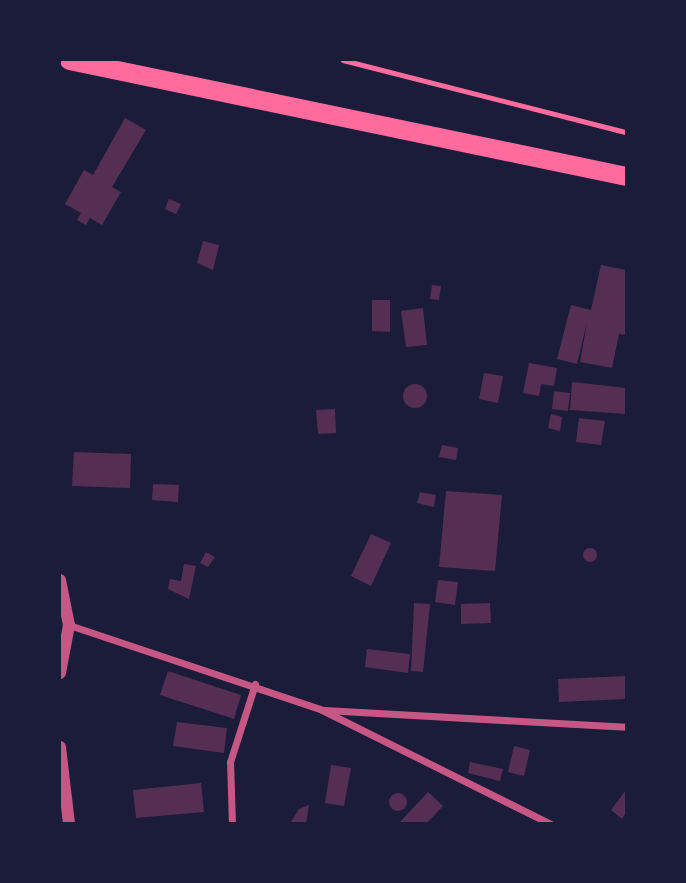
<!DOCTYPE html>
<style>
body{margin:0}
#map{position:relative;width:686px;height:883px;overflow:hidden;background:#1b1b3a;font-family:"Noto Sans",sans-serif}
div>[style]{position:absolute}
.building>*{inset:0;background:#542f53}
.round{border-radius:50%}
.path>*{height:4.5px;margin:-2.25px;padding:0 2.25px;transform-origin:2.25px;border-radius:2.25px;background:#ff6b9d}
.minor>*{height:7px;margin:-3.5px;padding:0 3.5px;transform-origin:3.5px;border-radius:3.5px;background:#c65784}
.tertiary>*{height:12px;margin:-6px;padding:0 6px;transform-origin:6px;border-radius:6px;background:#c65784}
.trunk>*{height:19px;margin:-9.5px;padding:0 9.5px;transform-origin:9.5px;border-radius:9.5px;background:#ff6b9d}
span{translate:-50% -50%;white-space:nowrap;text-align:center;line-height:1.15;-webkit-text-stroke:7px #1b1b3a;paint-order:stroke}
.frame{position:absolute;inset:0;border:61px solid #1b1b3a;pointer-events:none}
</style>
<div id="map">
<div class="building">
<i style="clip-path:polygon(125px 118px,146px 130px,112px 187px,121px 192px,102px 225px,90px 218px,86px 225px,77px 220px,81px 213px,65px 204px,84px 170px,93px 175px)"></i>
<i style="clip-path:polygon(169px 199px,181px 204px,176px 214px,165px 209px)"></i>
<i style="clip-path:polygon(203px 241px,219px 245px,213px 270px,197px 263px)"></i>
<i style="clip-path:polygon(601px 265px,626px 270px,626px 335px,619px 334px,612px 368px,580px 362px,587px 322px,577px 364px,557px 359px,571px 305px,591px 310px)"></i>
<i style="clip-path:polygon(432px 285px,441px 286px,439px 300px,430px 299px)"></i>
<i style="clip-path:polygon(372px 300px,390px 300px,390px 332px,372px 331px)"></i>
<i style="clip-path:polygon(423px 308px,427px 345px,406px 347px,401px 311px)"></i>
<i style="clip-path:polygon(529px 363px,557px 368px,554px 386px,541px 384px,539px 396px,523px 393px)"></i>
<i style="clip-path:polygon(484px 373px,503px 376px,498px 403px,479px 399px)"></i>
<i style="clip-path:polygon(572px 382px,626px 388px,626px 414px,570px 410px)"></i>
<i class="round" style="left:403px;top:384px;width:24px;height:24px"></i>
<i style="clip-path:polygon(554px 391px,570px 393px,568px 411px,552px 409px)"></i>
<i style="clip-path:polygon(335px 409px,336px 433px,318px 434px,316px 410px)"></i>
<i style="clip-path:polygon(551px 414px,562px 417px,560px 431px,548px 428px)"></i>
<i style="clip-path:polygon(579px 418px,605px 421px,601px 445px,576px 442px)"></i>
<i style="clip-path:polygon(442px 445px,458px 448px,456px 460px,439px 457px)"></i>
<i style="clip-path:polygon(74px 452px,131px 454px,130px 488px,72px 486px)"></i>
<i style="clip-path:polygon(153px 484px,179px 485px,178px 502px,152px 500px)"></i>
<i style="clip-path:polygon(446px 491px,502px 495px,495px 571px,439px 567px)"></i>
<i style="clip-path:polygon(420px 492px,436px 495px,434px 507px,417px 503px)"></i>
<i style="clip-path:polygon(371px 534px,391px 543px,371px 586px,351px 576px)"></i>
<i class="round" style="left:583px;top:548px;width:14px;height:14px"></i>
<i style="clip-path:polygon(206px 552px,215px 557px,208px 567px,200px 563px)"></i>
<i style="clip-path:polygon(184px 564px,196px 566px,189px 599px,168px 589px,170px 579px,181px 581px)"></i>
<i style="clip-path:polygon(438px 580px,458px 582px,455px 605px,435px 602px)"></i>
<i style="clip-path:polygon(414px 603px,430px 604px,423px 672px,411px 671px)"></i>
<i style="clip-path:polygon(490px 603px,491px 623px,461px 624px,461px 604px)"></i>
<i style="clip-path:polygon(367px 649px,410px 654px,408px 673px,365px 667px)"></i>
<i style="clip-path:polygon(168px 671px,241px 695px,234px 719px,160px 695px)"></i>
<i style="clip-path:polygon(626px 676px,626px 699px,559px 702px,558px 679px)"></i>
<i style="clip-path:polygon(177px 722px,227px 728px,224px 753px,173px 746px)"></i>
<i style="clip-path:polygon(514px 746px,530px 750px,524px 776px,508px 772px)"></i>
<i style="clip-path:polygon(470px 762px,503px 769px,500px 781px,468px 773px)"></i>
<i style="clip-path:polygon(331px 765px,351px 768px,344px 806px,325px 803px)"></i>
<i style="clip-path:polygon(201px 783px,204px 812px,136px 818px,133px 790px)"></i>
<i style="clip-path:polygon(626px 790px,626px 813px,622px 819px,611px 810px)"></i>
<i style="clip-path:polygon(428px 792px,443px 806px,426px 824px,398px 824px)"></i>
<i class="round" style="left:389px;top:793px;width:18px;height:18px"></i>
<i style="clip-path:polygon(309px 805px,306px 824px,290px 824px,299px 809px)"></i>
</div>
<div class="path">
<i style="left:343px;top:60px;width:292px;rotate:14.3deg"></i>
</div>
<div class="minor">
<i style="left:69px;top:625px;width:265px;rotate:18.5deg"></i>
<i style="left:320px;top:709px;width:258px;rotate:26.5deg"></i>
<i style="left:324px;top:710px;width:302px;rotate:3.2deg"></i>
<i style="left:232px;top:824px;width:62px;rotate:-91.8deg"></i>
<i style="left:230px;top:762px;width:82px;rotate:-72.2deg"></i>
</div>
<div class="tertiary">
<i style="left:60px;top:580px;width:46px;rotate:78.7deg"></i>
<i style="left:69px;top:625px;width:49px;rotate:100.6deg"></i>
<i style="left:60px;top:747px;width:78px;rotate:83.3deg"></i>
</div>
<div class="trunk">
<i style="left:69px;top:60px;width:569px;rotate:11.76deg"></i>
</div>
<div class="frame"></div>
</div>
